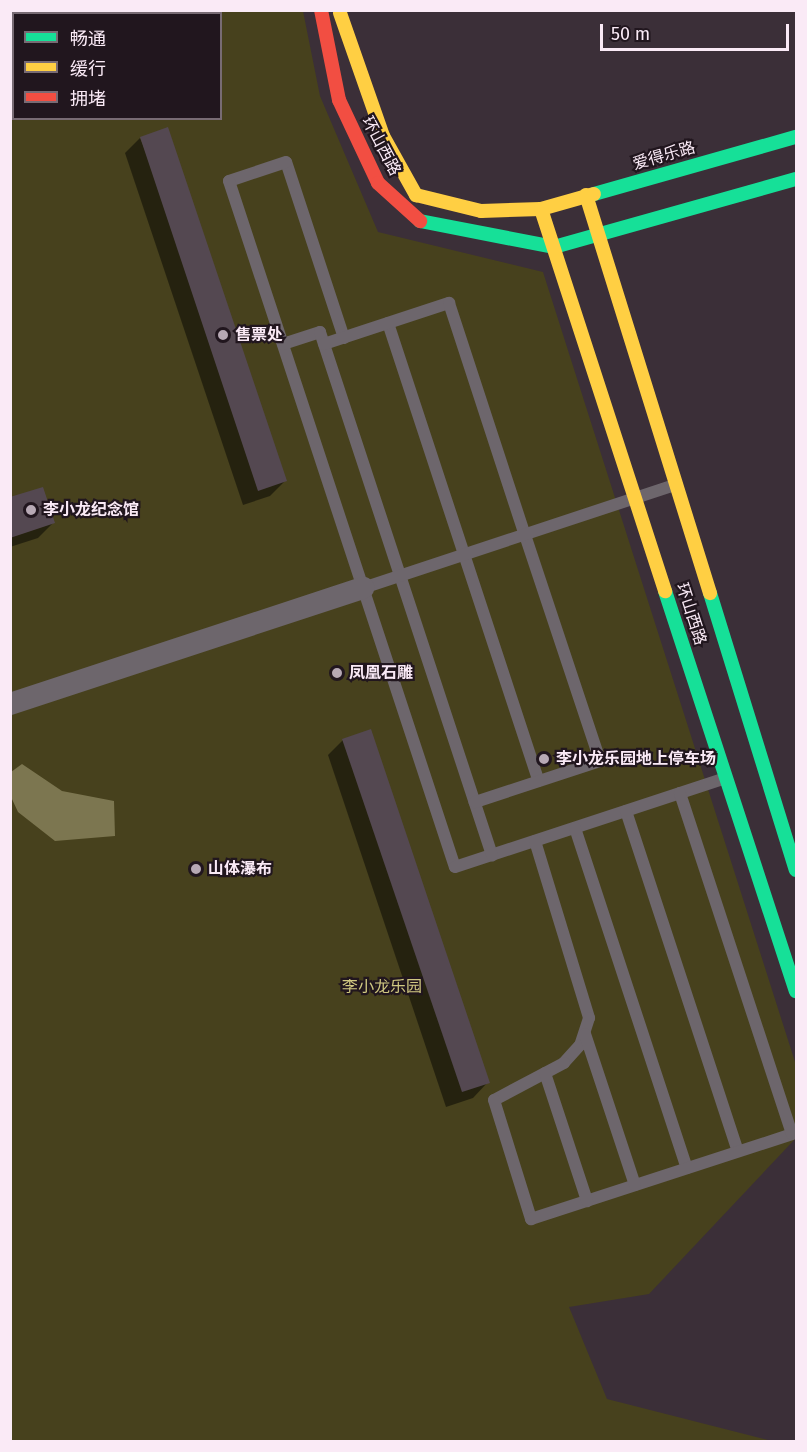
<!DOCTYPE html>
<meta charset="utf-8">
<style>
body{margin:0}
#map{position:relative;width:807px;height:1452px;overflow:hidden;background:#3b2f38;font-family:"Fira Sans","Noto Sans SC",sans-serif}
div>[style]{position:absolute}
.green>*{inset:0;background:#47411d}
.water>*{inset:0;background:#7c7650}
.shadow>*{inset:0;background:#0007}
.building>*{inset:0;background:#544851}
.lane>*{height:12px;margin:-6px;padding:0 6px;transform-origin:6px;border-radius:6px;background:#6d666c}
.street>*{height:22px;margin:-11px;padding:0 11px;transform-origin:11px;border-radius:11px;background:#6d666c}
.fast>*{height:14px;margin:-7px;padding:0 7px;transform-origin:7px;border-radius:7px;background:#16e098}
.slow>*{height:14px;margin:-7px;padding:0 7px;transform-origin:7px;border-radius:7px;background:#ffcf43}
.jam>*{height:14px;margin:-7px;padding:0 7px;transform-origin:7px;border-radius:7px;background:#f24e42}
.dots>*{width:16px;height:16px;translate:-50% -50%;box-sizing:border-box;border:3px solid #21161e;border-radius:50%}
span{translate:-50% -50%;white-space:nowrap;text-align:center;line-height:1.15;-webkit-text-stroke:4.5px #21161e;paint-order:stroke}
.street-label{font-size:16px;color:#faeaf6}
.poi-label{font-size:16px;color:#faeaf6;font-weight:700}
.left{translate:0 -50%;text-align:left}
.park-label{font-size:16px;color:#d0c881}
.frame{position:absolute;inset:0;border:12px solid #faeaf6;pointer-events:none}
.legend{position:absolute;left:12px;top:12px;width:210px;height:108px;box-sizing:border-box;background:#21161e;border:2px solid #786b74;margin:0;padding:8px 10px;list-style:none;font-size:18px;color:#faeaf6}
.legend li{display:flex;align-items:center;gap:12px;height:30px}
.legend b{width:30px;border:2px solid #786b74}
.scale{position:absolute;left:600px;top:24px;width:189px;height:27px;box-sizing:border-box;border:3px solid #faeaf6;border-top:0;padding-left:8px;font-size:18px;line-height:21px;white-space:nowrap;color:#faeaf6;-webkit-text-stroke:4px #21161e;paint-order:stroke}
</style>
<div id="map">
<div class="green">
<i style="clip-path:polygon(evenodd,10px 11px,303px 11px,320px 96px,378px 232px,543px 272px,796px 1065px,796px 1138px,649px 1294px,569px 1307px,607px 1399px,772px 1441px,11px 1441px,10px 11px,14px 14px,220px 14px,220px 118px,14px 118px,14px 14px)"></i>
</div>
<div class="water">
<i style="clip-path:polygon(22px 764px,62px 791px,114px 801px,115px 836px,55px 841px,18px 812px,11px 797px,11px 772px)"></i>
</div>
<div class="shadow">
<i style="clip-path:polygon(140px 138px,286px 480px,270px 496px,243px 505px,125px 153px)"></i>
<i style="clip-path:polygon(10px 499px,53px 523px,38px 538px,10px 547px)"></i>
<i style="clip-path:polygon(343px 740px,488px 1082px,473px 1098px,446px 1107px,328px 755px)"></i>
</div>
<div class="building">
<i style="clip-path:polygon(168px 127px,287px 481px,258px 491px,140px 137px)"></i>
<i style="clip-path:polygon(43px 487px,55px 523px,10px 538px,10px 497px)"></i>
<i style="clip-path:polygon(371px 729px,490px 1083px,462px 1092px,342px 739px)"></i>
</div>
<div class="lane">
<i style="left:388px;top:323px;width:482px;rotate:71.8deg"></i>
<i style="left:344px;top:338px;width:185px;rotate:-108.2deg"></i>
<i style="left:286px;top:162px;width:60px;rotate:161.6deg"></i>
<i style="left:229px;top:181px;width:722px;rotate:71.77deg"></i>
<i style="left:455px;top:867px;width:285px;rotate:-18.2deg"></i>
<i style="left:283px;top:344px;width:39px;rotate:-18deg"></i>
<i style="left:320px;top:332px;width:551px;rotate:71.8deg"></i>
<i style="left:324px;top:344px;width:132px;rotate:-18.2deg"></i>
<i style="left:449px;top:303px;width:244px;rotate:71.9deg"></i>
<i style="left:525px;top:535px;width:238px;rotate:71.6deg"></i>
<i style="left:600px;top:761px;width:132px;rotate:161.8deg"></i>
<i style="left:363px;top:588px;width:329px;rotate:-18.3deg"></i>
<i style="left:626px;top:811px;width:358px;rotate:71.8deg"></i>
<i style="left:575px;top:828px;width:358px;rotate:71.8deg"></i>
<i style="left:535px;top:841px;width:185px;rotate:73deg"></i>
<i style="left:589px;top:1018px;width:28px;rotate:108deg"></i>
<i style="left:580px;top:1045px;width:24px;rotate:132deg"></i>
<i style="left:564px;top:1063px;width:79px;rotate:152.1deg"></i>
<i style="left:494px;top:1100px;width:125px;rotate:72.7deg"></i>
<i style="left:531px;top:1219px;width:274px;rotate:-18deg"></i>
<i style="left:792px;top:1134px;width:359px;rotate:-108.2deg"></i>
<i style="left:585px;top:1034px;width:159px;rotate:71.7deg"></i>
<i style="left:545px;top:1073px;width:135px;rotate:71.8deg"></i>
</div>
<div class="street">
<i style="left:10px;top:704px;width:372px;rotate:-18.2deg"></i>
</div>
<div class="fast">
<i style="left:594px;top:194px;width:210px;rotate:-15.8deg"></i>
<i style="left:420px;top:221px;width:136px;rotate:11deg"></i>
<i style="left:554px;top:247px;width:251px;rotate:-15.7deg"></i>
<i style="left:665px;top:591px;width:421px;rotate:71.9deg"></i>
<i style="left:710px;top:593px;width:290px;rotate:72.8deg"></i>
</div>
<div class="slow">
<i style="left:340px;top:13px;width:130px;rotate:70.7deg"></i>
<i style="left:383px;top:136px;width:68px;rotate:60.8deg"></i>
<i style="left:416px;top:195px;width:67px;rotate:13.8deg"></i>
<i style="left:481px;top:211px;width:60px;rotate:-1.9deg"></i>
<i style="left:541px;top:209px;width:55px;rotate:-15.8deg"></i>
<i style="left:586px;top:195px;width:417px;rotate:72.7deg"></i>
<i style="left:541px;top:209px;width:402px;rotate:72deg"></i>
</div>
<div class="jam">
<i style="left:321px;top:10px;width:92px;rotate:78.7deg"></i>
<i style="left:339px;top:100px;width:92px;rotate:64.8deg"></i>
<i style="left:378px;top:183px;width:57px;rotate:42.1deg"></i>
</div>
<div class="dots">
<i style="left:223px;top:335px;background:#b7a9b4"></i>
<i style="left:31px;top:510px;background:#b7a9b4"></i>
<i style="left:337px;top:673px;background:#b7a9b4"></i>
<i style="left:544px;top:759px;background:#b7a9b4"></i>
<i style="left:196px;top:869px;background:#b7a9b4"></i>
</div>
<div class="street-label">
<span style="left:381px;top:146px;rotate:62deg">环山西路</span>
<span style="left:664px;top:156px;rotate:-16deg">爱得乐路</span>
<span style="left:691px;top:614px;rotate:72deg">环山西路</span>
</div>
<div class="poi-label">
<span class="left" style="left:235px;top:335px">售票处</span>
<span class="left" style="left:43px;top:510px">李小龙纪念馆</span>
<span class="left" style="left:349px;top:673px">凤凰石雕</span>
<span class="left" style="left:556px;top:759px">李小龙乐园地上停车场</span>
<span class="left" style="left:208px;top:869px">山体瀑布</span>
</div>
<div class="park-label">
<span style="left:382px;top:987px">李小龙乐园</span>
</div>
<div class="frame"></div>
<ul class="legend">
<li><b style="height:8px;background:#16e098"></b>畅通</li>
<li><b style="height:8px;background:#ffcf43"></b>缓行</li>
<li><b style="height:8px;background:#f24e42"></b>拥堵</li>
</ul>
<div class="scale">50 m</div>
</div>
